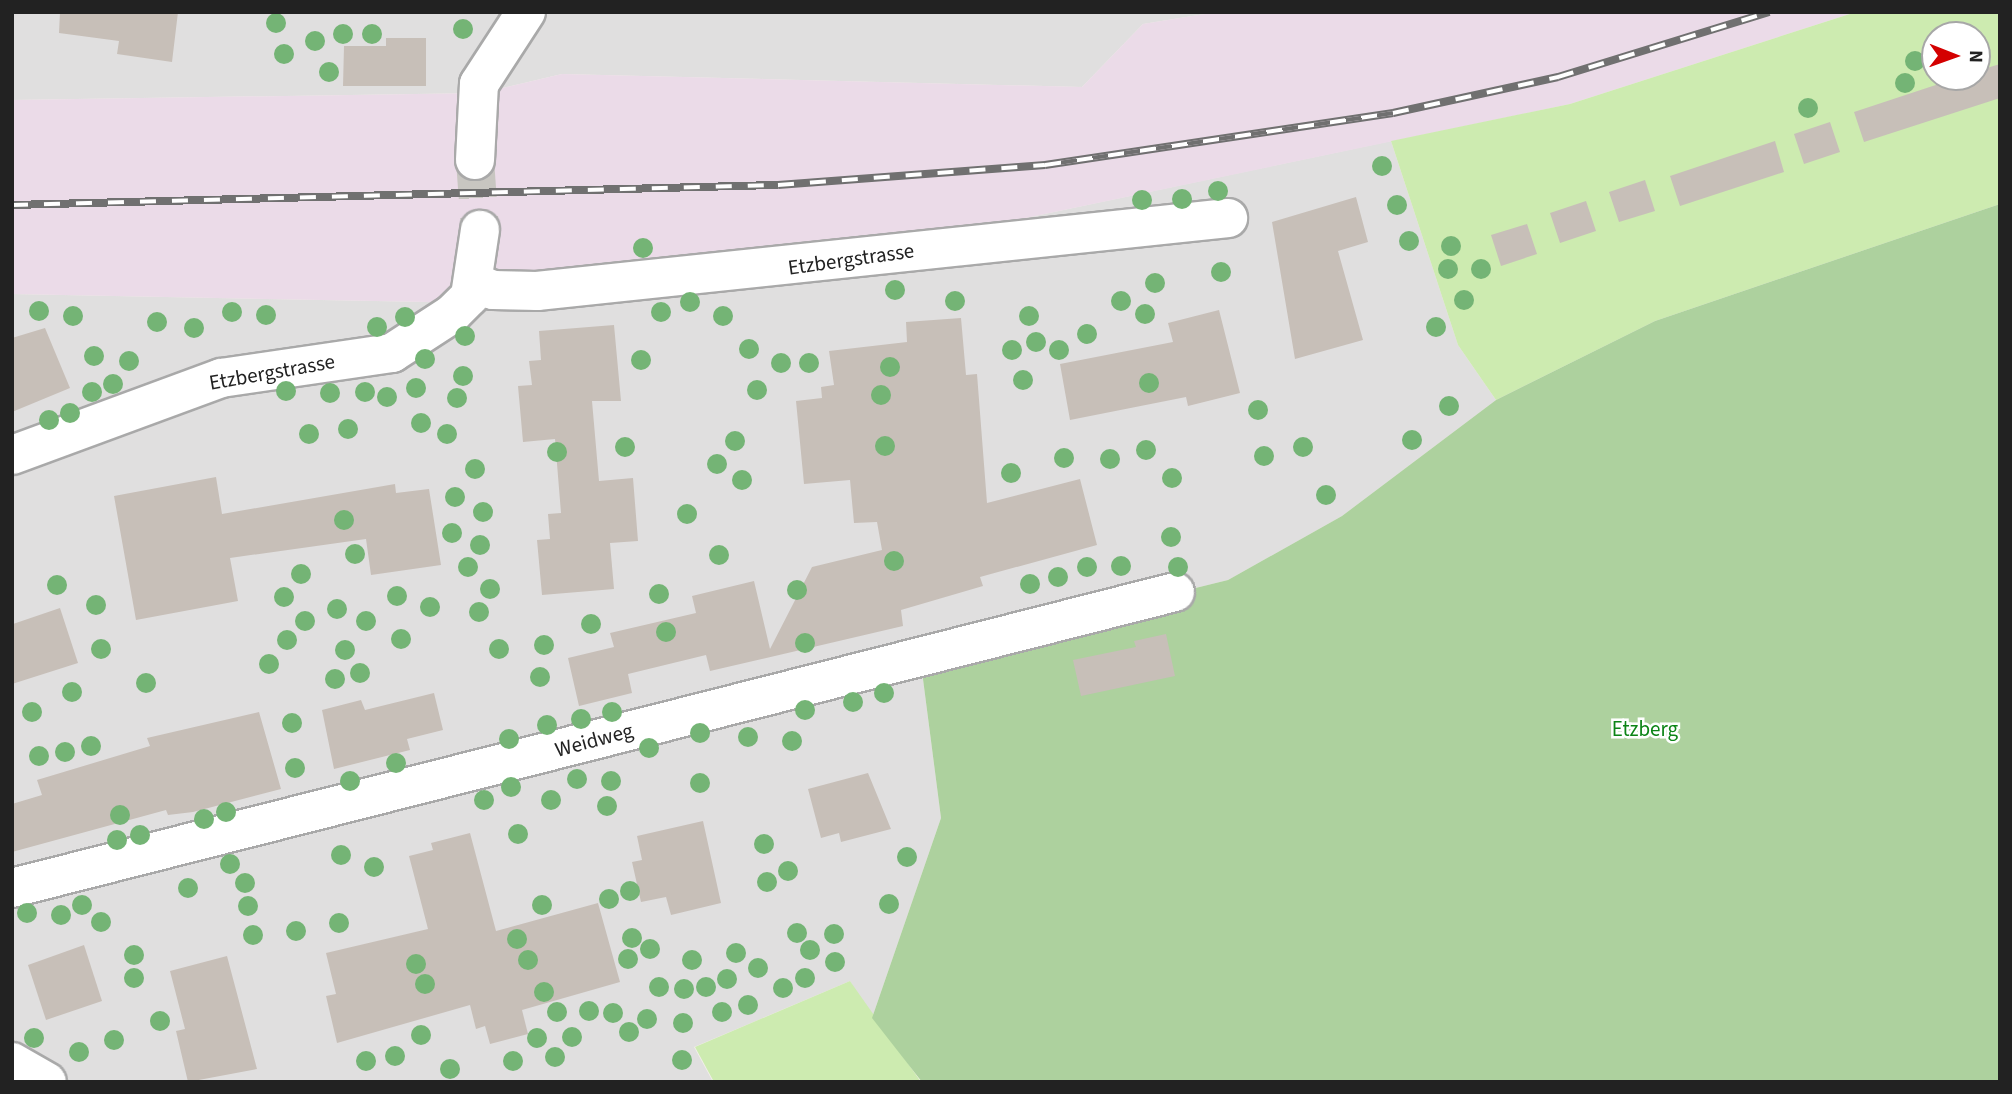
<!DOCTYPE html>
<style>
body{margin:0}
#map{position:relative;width:2012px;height:1094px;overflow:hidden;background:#f2efe9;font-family:"Source Sans 3",sans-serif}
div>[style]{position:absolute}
.residential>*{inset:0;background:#e0dfdf}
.industrial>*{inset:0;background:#ebdbe8}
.grass>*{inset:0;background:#cdebb0}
.forest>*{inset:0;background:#add19e}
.building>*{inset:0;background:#c7bfb8}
.minor-tunnel>*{height:38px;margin-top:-19px;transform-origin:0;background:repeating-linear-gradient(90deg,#c8c6c1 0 38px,transparent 0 57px)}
.roads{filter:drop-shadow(2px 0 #a9a9a9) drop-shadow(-2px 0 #a9a9a9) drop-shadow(0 2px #a9a9a9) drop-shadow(0 -2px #a9a9a9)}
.minor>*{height:38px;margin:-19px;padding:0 19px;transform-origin:19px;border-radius:19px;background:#fff}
.rail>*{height:8px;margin-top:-4px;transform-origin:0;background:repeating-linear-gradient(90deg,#fff 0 16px,#707070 0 32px);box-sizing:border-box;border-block:2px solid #707070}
.trees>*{width:20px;height:20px;margin:-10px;border-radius:50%;background:#74b475}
span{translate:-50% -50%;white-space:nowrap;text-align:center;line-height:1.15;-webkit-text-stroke:5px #fff;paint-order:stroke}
.street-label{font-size:21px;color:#222}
.park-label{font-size:21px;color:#0c8416}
.frame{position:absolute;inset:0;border:14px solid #222;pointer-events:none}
.north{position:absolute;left:1921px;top:21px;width:70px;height:70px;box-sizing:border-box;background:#fff;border:2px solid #a7a7a7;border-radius:50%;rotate:91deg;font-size:19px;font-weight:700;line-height:28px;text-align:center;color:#222}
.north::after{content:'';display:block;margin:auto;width:24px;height:32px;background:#d40000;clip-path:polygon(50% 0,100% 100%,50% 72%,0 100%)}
</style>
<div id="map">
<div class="residential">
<i style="clip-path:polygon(12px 12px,1217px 12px,1143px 24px,1082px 87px,562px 74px,481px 93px,12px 100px)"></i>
<i style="clip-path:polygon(1391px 141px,1458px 345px,1496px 400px,1342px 516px,1228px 580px,920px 656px,941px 818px,872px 1018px,850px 981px,694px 1047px,713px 1082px,12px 1082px,12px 294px,429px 302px,452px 314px,469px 295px,978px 228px)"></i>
</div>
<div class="industrial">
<i style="clip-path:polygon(1217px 12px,1856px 12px,1570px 104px,978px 228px,537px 291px,452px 314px,429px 302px,12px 294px,12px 100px,481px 93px,562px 74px,1082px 87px,1143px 24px)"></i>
</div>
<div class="grass">
<i style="clip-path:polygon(evenodd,1856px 12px,2000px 12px,2000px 204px,1655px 321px,1496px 400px,1458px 345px,1391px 141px,1570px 104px,1856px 12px,1935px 35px,1977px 35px,1977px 77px,1935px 77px,1935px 35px)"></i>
<i style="clip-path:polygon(850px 981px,921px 1082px,714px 1082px,695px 1047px)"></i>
</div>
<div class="forest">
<i style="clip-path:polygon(2000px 204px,2000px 1082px,922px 1082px,872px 1018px,941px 818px,920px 656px,1228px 580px,1342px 516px,1496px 400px,1655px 321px)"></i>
</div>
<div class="building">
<i style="clip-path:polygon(60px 12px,178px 12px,172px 62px,117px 54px,119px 41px,59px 33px)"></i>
<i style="clip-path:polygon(386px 38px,426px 38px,426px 86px,343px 86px,344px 46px,386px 46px)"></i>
<i style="clip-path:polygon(2000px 64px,2000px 98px,1864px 142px,1854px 112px,1960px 77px,1977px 77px,1977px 71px)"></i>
<i style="clip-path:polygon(1830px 122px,1840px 152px,1804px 164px,1794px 134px)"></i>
<i style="clip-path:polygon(1775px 141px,1784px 172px,1680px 206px,1670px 176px)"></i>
<i style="clip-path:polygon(1645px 180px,1655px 211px,1619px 222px,1609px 192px)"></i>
<i style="clip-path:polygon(1356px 197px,1368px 242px,1338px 251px,1363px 340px,1295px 359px,1272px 222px)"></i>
<i style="clip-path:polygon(1586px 201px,1596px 231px,1560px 243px,1550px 213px)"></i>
<i style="clip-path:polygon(1527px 224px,1537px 254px,1501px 266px,1491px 235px)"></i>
<i style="clip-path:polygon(1219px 310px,1240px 393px,1188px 406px,1186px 397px,1070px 420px,1060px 364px,1173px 342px,1168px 323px)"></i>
<i style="clip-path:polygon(961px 318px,966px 375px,977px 374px,987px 503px,1080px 479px,1097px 545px,980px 577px,983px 586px,901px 610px,903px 626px,710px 671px,706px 655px,628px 674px,632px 693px,579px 706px,568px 658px,614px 647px,610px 633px,696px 613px,692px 596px,754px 581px,770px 649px,812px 567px,882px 550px,877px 522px,854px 523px,850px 480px,804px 484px,796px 401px,822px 398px,821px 387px,834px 385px,829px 351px,907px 342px,906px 322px)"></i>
<i style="clip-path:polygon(614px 325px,621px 401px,592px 401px,599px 481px,633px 478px,638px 541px,610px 543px,614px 589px,542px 595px,537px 540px,550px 539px,548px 514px,561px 513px,555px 439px,523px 442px,518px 386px,532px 385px,529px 361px,541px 360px,539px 331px)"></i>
<i style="clip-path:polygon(45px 328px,70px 388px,12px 412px,12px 338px)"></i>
<i style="clip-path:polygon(216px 477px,222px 514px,395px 484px,396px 493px,429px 489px,441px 565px,371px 575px,366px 539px,230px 558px,238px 601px,136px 620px,114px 496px)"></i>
<i style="clip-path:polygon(60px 608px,78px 663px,12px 684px,13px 624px)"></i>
<i style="clip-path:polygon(1166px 634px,1175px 676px,1081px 696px,1073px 660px,1136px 647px,1134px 641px)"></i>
<i style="clip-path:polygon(434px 693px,443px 730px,407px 739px,410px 750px,334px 769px,322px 710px,361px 700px,365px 710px)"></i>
<i style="clip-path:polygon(259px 712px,281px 789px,193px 812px,168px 815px,166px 810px,12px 852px,12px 804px,42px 795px,37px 780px,150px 746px,147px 738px)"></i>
<i style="clip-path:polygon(868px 773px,891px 829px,841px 842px,839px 833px,821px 838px,808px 789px)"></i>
<i style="clip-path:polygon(703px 821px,721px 903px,671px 915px,666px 897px,641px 902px,632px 862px,642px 860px,637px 836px)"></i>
<i style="clip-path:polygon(470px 833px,496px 931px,598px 903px,620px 982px,522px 1010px,528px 1034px,490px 1044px,485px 1026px,476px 1029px,470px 1005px,337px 1043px,326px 996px,336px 994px,326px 953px,428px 929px,409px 856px,433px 850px,431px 843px)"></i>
<i style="clip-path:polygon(84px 945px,102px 1001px,46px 1020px,28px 965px)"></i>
<i style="clip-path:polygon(227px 956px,257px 1069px,188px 1082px,176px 1031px,185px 1029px,170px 971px)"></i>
</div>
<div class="minor-tunnel">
<i style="left:475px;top:160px;width:70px;rotate:85.9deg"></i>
</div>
<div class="roads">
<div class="minor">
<i style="left:475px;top:160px;width:76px;rotate:-87deg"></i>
<i style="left:479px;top:84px;width:86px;rotate:-56.9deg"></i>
<i style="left:475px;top:283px;width:19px;rotate:21deg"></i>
<i style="left:493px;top:290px;width:44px;rotate:1.3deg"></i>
<i style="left:537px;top:291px;width:695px;rotate:-6.03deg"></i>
<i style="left:12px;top:455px;width:223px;rotate:-20.2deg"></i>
<i style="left:221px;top:378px;width:173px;rotate:-8.3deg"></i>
<i style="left:392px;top:353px;width:72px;rotate:-33deg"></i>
<i style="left:452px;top:314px;width:25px;rotate:-45deg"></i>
<i style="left:470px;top:296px;width:67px;rotate:-81.4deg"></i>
<i style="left:12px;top:888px;width:1200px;rotate:-14.28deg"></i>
<i style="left:12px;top:1062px;width:40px;rotate:29.7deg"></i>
</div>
</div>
<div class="rail">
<i style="left:12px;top:205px;width:766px;rotate:-1.5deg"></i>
<i style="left:778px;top:185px;width:268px;rotate:-4.3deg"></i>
<i style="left:1045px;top:165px;width:352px;rotate:-8.5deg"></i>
<i style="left:1393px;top:113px;width:169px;rotate:-12.3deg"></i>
<i style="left:1558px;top:77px;width:221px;rotate:-17.1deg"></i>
</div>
<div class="trees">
<i style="left:276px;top:23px"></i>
<i style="left:463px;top:29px"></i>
<i style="left:343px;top:34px"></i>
<i style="left:372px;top:34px"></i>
<i style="left:315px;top:41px"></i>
<i style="left:284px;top:54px"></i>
<i style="left:1915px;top:61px"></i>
<i style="left:329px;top:72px"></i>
<i style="left:1905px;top:83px"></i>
<i style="left:1808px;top:108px"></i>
<i style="left:1382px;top:166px"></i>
<i style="left:1218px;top:191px"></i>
<i style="left:1182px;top:199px"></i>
<i style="left:1142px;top:200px"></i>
<i style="left:1397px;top:205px"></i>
<i style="left:1409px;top:241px"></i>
<i style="left:1451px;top:246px"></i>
<i style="left:643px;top:248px"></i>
<i style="left:1448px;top:269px"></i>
<i style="left:1481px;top:269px"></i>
<i style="left:1221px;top:272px"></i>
<i style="left:1155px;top:283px"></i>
<i style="left:895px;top:290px"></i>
<i style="left:1464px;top:300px"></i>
<i style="left:955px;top:301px"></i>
<i style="left:1121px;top:301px"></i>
<i style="left:690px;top:302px"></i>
<i style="left:39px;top:311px"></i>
<i style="left:232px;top:312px"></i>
<i style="left:661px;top:312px"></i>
<i style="left:1145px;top:314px"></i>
<i style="left:266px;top:315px"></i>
<i style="left:73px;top:316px"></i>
<i style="left:723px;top:316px"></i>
<i style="left:1029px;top:316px"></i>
<i style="left:405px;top:317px"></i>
<i style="left:157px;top:322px"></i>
<i style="left:377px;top:327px"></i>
<i style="left:1436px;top:327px"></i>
<i style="left:194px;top:328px"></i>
<i style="left:1087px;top:334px"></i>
<i style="left:465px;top:336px"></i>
<i style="left:1036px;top:342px"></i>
<i style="left:749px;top:349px"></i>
<i style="left:1012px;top:350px"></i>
<i style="left:1059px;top:350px"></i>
<i style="left:94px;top:356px"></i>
<i style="left:425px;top:359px"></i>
<i style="left:641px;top:360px"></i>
<i style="left:129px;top:361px"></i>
<i style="left:781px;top:363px"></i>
<i style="left:809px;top:363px"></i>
<i style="left:890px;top:367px"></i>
<i style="left:463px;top:376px"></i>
<i style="left:1023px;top:380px"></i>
<i style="left:1149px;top:383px"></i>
<i style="left:113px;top:384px"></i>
<i style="left:416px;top:388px"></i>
<i style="left:757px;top:390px"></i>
<i style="left:286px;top:391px"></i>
<i style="left:92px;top:392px"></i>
<i style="left:365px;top:392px"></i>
<i style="left:330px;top:393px"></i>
<i style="left:881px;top:395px"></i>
<i style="left:387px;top:397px"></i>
<i style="left:457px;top:398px"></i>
<i style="left:1449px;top:406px"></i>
<i style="left:1258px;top:410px"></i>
<i style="left:70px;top:413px"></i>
<i style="left:49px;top:420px"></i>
<i style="left:421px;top:423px"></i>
<i style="left:348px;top:429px"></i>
<i style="left:309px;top:434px"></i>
<i style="left:447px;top:434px"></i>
<i style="left:1412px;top:440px"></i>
<i style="left:735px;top:441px"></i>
<i style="left:885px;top:446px"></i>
<i style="left:625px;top:447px"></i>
<i style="left:1303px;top:447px"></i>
<i style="left:1146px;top:450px"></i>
<i style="left:557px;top:452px"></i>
<i style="left:1264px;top:456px"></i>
<i style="left:1064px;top:458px"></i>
<i style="left:1110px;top:459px"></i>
<i style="left:717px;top:464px"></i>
<i style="left:475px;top:469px"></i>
<i style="left:1011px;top:473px"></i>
<i style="left:1172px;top:478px"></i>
<i style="left:742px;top:480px"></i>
<i style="left:1326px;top:495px"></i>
<i style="left:455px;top:497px"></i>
<i style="left:483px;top:512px"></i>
<i style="left:687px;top:514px"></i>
<i style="left:344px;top:520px"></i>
<i style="left:452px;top:533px"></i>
<i style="left:1171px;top:537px"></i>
<i style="left:480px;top:545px"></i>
<i style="left:355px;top:554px"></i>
<i style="left:719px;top:555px"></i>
<i style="left:894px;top:561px"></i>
<i style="left:1121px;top:566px"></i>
<i style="left:468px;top:567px"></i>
<i style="left:1087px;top:567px"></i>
<i style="left:1178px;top:567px"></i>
<i style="left:301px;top:574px"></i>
<i style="left:1058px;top:577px"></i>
<i style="left:1030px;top:584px"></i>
<i style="left:57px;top:585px"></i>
<i style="left:490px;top:589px"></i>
<i style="left:797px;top:590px"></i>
<i style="left:659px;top:594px"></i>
<i style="left:397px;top:596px"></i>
<i style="left:284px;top:597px"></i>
<i style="left:96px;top:605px"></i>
<i style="left:430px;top:607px"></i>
<i style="left:337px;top:609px"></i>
<i style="left:479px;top:612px"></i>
<i style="left:305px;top:621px"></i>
<i style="left:366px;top:621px"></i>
<i style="left:591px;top:624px"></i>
<i style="left:666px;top:632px"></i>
<i style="left:401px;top:639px"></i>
<i style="left:287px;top:640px"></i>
<i style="left:805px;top:643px"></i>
<i style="left:544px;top:645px"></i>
<i style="left:101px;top:649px"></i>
<i style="left:499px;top:649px"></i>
<i style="left:345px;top:650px"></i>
<i style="left:269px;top:664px"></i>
<i style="left:360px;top:673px"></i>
<i style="left:540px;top:677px"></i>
<i style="left:335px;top:679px"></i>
<i style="left:146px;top:683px"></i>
<i style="left:72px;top:692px"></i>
<i style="left:884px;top:693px"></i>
<i style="left:853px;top:702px"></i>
<i style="left:805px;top:710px"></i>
<i style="left:32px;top:712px"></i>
<i style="left:612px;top:712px"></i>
<i style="left:581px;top:719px"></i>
<i style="left:292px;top:723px"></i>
<i style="left:547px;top:725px"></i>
<i style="left:700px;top:733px"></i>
<i style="left:748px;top:737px"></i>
<i style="left:509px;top:739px"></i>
<i style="left:792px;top:741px"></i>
<i style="left:91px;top:746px"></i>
<i style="left:649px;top:748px"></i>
<i style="left:65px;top:752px"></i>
<i style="left:39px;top:756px"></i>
<i style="left:396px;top:763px"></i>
<i style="left:295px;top:768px"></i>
<i style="left:577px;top:779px"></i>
<i style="left:350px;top:781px"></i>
<i style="left:611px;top:781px"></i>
<i style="left:700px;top:783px"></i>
<i style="left:511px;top:787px"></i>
<i style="left:484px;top:800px"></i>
<i style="left:551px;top:800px"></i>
<i style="left:607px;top:806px"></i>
<i style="left:226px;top:812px"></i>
<i style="left:120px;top:815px"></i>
<i style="left:204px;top:819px"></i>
<i style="left:518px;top:834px"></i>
<i style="left:140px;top:835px"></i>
<i style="left:117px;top:840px"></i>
<i style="left:764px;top:844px"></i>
<i style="left:341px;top:855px"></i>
<i style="left:907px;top:857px"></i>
<i style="left:230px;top:864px"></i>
<i style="left:374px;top:867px"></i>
<i style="left:788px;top:871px"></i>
<i style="left:767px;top:882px"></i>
<i style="left:245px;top:883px"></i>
<i style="left:188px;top:888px"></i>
<i style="left:630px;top:891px"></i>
<i style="left:609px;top:899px"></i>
<i style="left:889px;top:904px"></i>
<i style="left:82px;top:905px"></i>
<i style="left:542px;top:905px"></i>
<i style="left:248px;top:906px"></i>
<i style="left:27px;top:913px"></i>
<i style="left:61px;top:915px"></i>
<i style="left:101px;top:922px"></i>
<i style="left:339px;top:923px"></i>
<i style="left:296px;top:931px"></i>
<i style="left:797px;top:933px"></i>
<i style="left:834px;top:934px"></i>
<i style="left:253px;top:935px"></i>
<i style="left:632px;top:938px"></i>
<i style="left:517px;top:939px"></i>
<i style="left:650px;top:949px"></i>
<i style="left:810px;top:950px"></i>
<i style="left:736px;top:953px"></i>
<i style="left:134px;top:955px"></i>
<i style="left:628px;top:959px"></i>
<i style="left:528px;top:960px"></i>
<i style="left:692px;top:960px"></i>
<i style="left:835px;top:962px"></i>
<i style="left:416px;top:964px"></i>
<i style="left:758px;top:968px"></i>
<i style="left:134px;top:978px"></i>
<i style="left:805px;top:978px"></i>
<i style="left:727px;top:979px"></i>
<i style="left:425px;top:984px"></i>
<i style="left:659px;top:987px"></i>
<i style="left:706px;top:987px"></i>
<i style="left:783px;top:988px"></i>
<i style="left:684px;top:989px"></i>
<i style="left:544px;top:992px"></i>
<i style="left:748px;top:1005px"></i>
<i style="left:589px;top:1011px"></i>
<i style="left:557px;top:1012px"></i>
<i style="left:722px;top:1012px"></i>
<i style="left:613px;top:1013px"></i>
<i style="left:647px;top:1019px"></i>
<i style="left:160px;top:1021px"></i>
<i style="left:683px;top:1023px"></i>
<i style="left:629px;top:1032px"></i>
<i style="left:421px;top:1035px"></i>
<i style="left:572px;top:1037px"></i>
<i style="left:34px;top:1038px"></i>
<i style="left:537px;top:1038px"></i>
<i style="left:114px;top:1040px"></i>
<i style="left:79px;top:1052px"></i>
<i style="left:395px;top:1056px"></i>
<i style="left:555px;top:1057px"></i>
<i style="left:682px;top:1060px"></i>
<i style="left:366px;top:1061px"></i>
<i style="left:513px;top:1061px"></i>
<i style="left:450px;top:1069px"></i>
</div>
<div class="street-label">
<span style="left:851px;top:259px;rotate:-8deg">Etzbergstrasse</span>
<span style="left:272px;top:372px;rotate:-10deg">Etzbergstrasse</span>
<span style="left:594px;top:740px;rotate:-15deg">Weidweg</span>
</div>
<div class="park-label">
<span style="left:1645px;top:729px">Etzberg</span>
</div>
<div class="frame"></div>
<div class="north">N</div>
</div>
